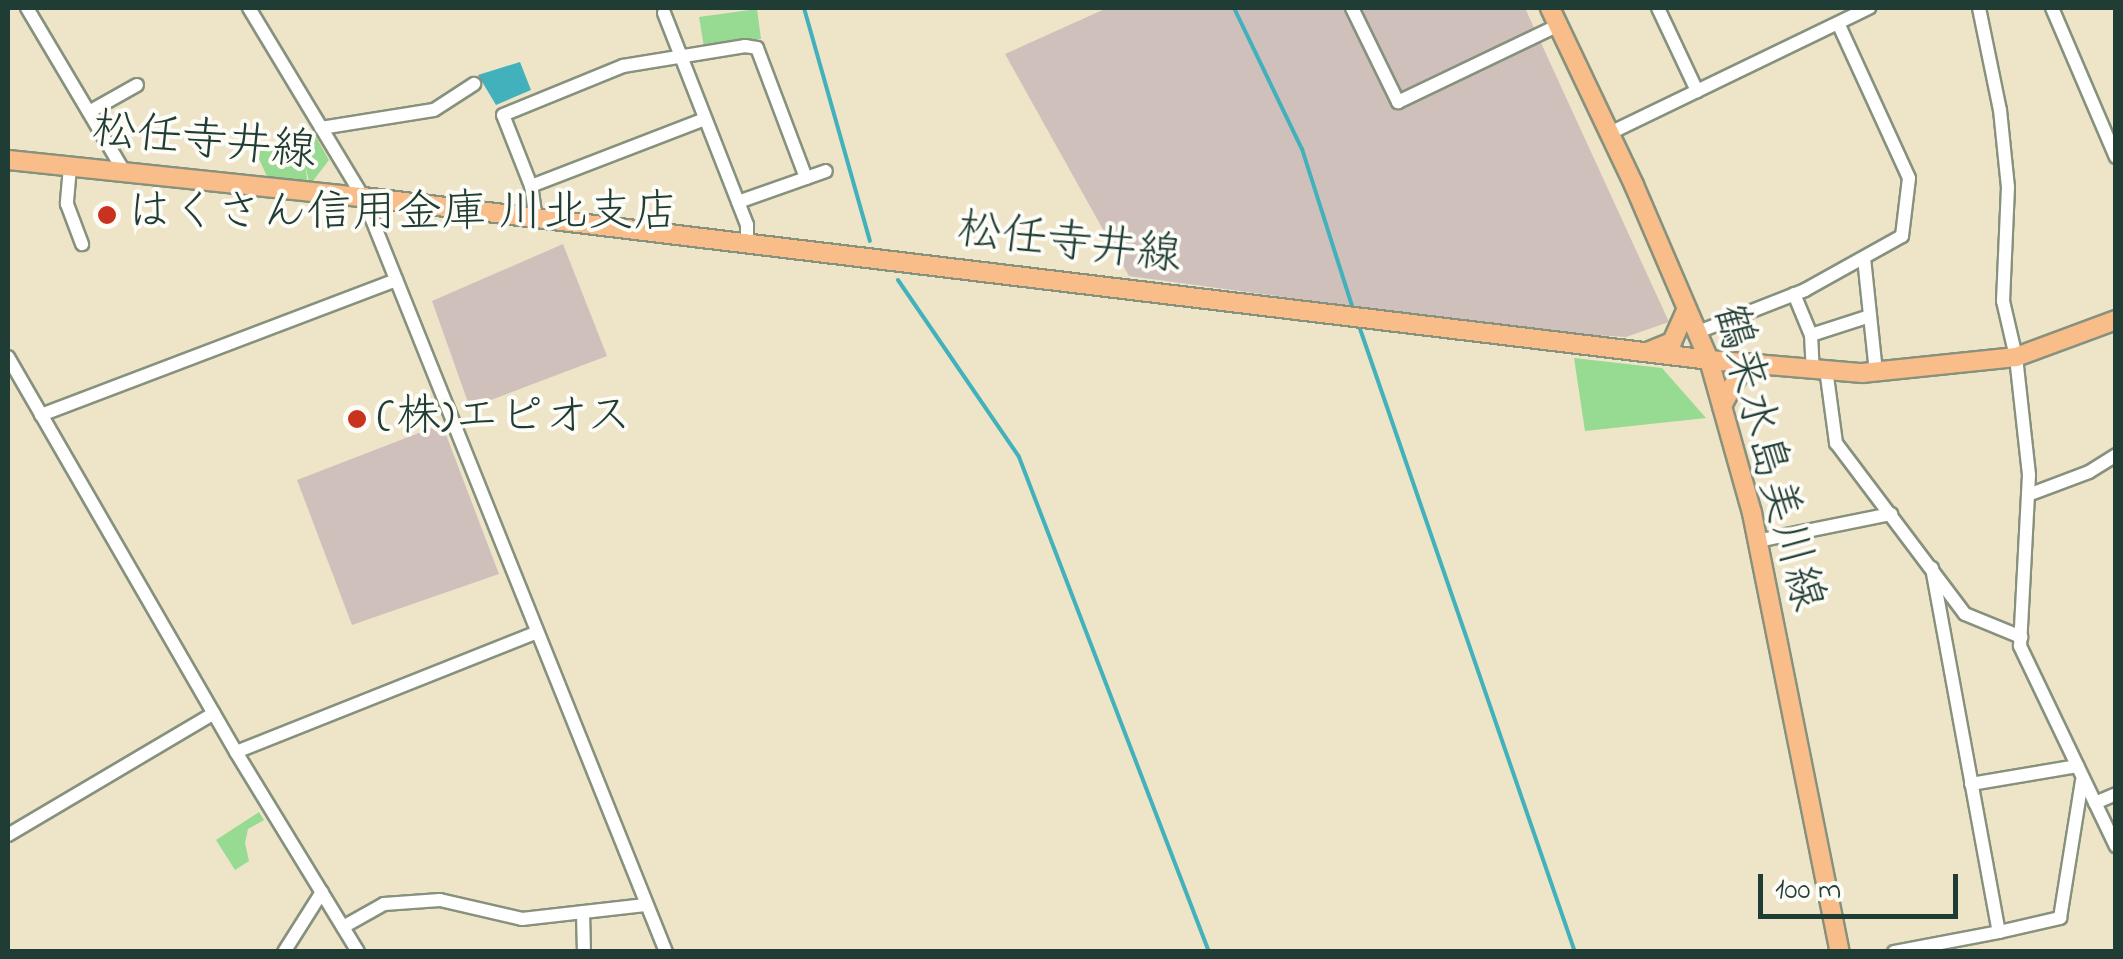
<!DOCTYPE html>
<meta charset="utf-8">
<style>
body{margin:0}
#map{position:relative;width:2123px;height:959px;overflow:hidden;background:#eee5c8;font-family:"Indie Flower","Klee One",sans-serif}
div>[style]{position:absolute}
.industrial>*{inset:0;background:#d0c0bc}
.green>*{inset:0;background:#97da91}
.water>*{inset:0;background:#42b1bc}
.stream>*{height:4px;margin:-2px;padding:0 2px;transform-origin:2px;border-radius:2px;background:#42b1bc}
.roads{filter:drop-shadow(2px 0 #86917e) drop-shadow(-2px 0 #86917e) drop-shadow(0 2px #86917e) drop-shadow(0 -2px #86917e)}
.minor>*{height:12px;margin:-6px;padding:0 6px;transform-origin:6px;border-radius:6px;background:#fff}
.major>*{height:18px;margin:-9px;padding:0 9px;transform-origin:9px;border-radius:9px;background:#f8bd89}
.dots>*{width:28px;height:28px;translate:-50% -50%;box-sizing:border-box;border:5px solid #fdfcf7;border-radius:50%}
span{translate:-50% -50%;white-space:nowrap;text-align:center;line-height:1.15;-webkit-text-stroke:8px #fdfcf7;paint-order:stroke}
.street-label{font-size:45px;color:#1f3d34}
.poi-label{font-size:45px;color:#1f3d34}
.left{translate:0 -50%;text-align:left}
.frame{position:absolute;inset:0;border:10px solid #1f3d34;pointer-events:none}
.scale{position:absolute;left:1758px;top:874px;width:200px;height:45px;box-sizing:border-box;border:5px solid #1f3d34;border-top:0;padding-left:12px;font-size:30px;line-height:35px;white-space:nowrap;color:#1f3d34;-webkit-text-stroke:8px #fdfcf7;paint-order:stroke}
</style>
<div id="map">
<div class="industrial">
<i style="clip-path:polygon(1107px 8px,1525px 8px,1669px 322px,1626px 337px,1538px 332px,1129px 276px,1005px 54px)"></i>
<i style="clip-path:polygon(563px 244px,607px 356px,470px 408px,432px 301px)"></i>
<i style="clip-path:polygon(442px 424px,499px 574px,352px 625px,297px 480px)"></i>
</div>
<div class="green">
<i style="clip-path:polygon(757px 9px,761px 39px,704px 47px,699px 17px)"></i>
<i style="clip-path:polygon(312px 130px,329px 160px,310px 185px,305px 165px,308px 185px,269px 181px,255px 150px)"></i>
<i style="clip-path:polygon(1574px 358px,1662px 368px,1706px 418px,1585px 431px)"></i>
<i style="clip-path:polygon(259px 812px,264px 820px,248px 829px,245px 843px,249px 861px,235px 870px,216px 840px)"></i>
</div>
<div class="water">
<i style="clip-path:polygon(520px 62px,531px 90px,496px 105px,478px 75px)"></i>
</div>
<div class="stream">
<i style="left:804px;top:8px;width:242px;rotate:74.2deg"></i>
<i style="left:1234px;top:8px;width:157px;rotate:64.3deg"></i>
<i style="left:1302px;top:149px;width:168px;rotate:72.3deg"></i>
<i style="left:898px;top:280px;width:214px;rotate:55.6deg"></i>
<i style="left:1019px;top:457px;width:530px;rotate:69deg"></i>
<i style="left:1358px;top:323px;width:665px;rotate:70.97deg"></i>
</div>
<div class="roads">
<div class="minor">
<i style="left:27px;top:8px;width:192px;rotate:59.3deg"></i>
<i style="left:249px;top:8px;width:221px;rotate:58.9deg"></i>
<i style="left:363px;top:197px;width:814px;rotate:68.13deg"></i>
<i style="left:1352px;top:8px;width:105px;rotate:63.9deg"></i>
<i style="left:1398px;top:102px;width:178px;rotate:-25.6deg"></i>
<i style="left:1658px;top:8px;width:92px;rotate:64.8deg"></i>
<i style="left:1979px;top:8px;width:104px;rotate:78.4deg"></i>
<i style="left:2000px;top:110px;width:77px;rotate:84.1deg"></i>
<i style="left:2008px;top:187px;width:114px;rotate:92.5deg"></i>
<i style="left:2003px;top:301px;width:57px;rotate:76.9deg"></i>
<i style="left:2016px;top:357px;width:119px;rotate:83.7deg"></i>
<i style="left:2029px;top:475px;width:171px;rotate:93deg"></i>
<i style="left:2020px;top:646px;width:222px;rotate:64.4deg"></i>
<i style="left:2052px;top:8px;width:162px;rotate:66.8deg"></i>
<i style="left:664px;top:13px;width:228px;rotate:68.6deg"></i>
<i style="left:747px;top:225px;width:18px;rotate:90deg"></i>
<i style="left:89px;top:112px;width:55px;rotate:-29.4deg"></i>
<i style="left:321px;top:128px;width:114px;rotate:-9.1deg"></i>
<i style="left:434px;top:110px;width:48px;rotate:-33deg"></i>
<i style="left:1610px;top:133px;width:288px;rotate:-25.8deg"></i>
<i style="left:70px;top:167px;width:37px;rotate:95deg"></i>
<i style="left:67px;top:204px;width:43px;rotate:69.4deg"></i>
<i style="left:531px;top:186px;width:186px;rotate:-21.1deg"></i>
<i style="left:738px;top:202px;width:93px;rotate:-19.4deg"></i>
<i style="left:536px;top:220px;width:34px;rotate:-98deg"></i>
<i style="left:531px;top:186px;width:76px;rotate:-111.5deg"></i>
<i style="left:503px;top:115px;width:130px;rotate:-22.2deg"></i>
<i style="left:623px;top:66px;width:124px;rotate:-9.3deg"></i>
<i style="left:745px;top:46px;width:12px;rotate:9deg"></i>
<i style="left:757px;top:48px;width:139px;rotate:69.3deg"></i>
<i style="left:1864px;top:258px;width:115px;rotate:84deg"></i>
<i style="left:1794px;top:294px;width:44px;rotate:67.5deg"></i>
<i style="left:1811px;top:335px;width:33px;rotate:87deg"></i>
<i style="left:1698px;top:332px;width:115px;rotate:-21.4deg"></i>
<i style="left:1805px;top:290px;width:111px;rotate:-29.1deg"></i>
<i style="left:1902px;top:236px;width:58px;rotate:-83.1deg"></i>
<i style="left:1909px;top:178px;width:170px;rotate:-114.6deg"></i>
<i style="left:1811px;top:335px;width:62px;rotate:-17.9deg"></i>
<i style="left:8px;top:357px;width:456px;rotate:60deg"></i>
<i style="left:236px;top:752px;width:234px;rotate:58.6deg"></i>
<i style="left:1826px;top:369px;width:75px;rotate:82.3deg"></i>
<i style="left:1836px;top:443px;width:214px;rotate:53deg"></i>
<i style="left:1965px;top:614px;width:61px;rotate:22.3deg"></i>
<i style="left:41px;top:415px;width:380px;rotate:-20.8deg"></i>
<i style="left:2028px;top:495px;width:65px;rotate:-20.7deg"></i>
<i style="left:2089px;top:472px;width:32px;rotate:-32deg"></i>
<i style="left:1757px;top:541px;width:137px;rotate:-11.4deg"></i>
<i style="left:1932px;top:568px;width:370px;rotate:79.6deg"></i>
<i style="left:1999px;top:932px;width:63px;rotate:-12.9deg"></i>
<i style="left:2060px;top:918px;width:139px;rotate:-80.9deg"></i>
<i style="left:236px;top:752px;width:322px;rotate:-21.7deg"></i>
<i style="left:1971px;top:784px;width:108px;rotate:-9.6deg"></i>
<i style="left:2095px;top:803px;width:23px;rotate:-23deg"></i>
<i style="left:8px;top:835px;width:239px;rotate:-30.6deg"></i>
<i style="left:583px;top:912px;width:40px;rotate:88.6deg"></i>
<i style="left:343px;top:927px;width:47px;rotate:-29.3deg"></i>
<i style="left:384px;top:904px;width:56px;rotate:-4.1deg"></i>
<i style="left:440px;top:900px;width:84px;rotate:13deg"></i>
<i style="left:522px;top:919px;width:124px;rotate:-6.5deg"></i>
<i style="left:284px;top:952px;width:71px;rotate:-57.7deg"></i>
<i style="left:1894px;top:952px;width:107px;rotate:-10.8deg"></i>
</div>
<div class="major">
<i style="left:1550px;top:8px;width:196px;rotate:64.6deg"></i>
<i style="left:1634px;top:185px;width:190px;rotate:66.8deg"></i>
<i style="left:1709px;top:360px;width:159px;rotate:74.3deg"></i>
<i style="left:1752px;top:513px;width:448px;rotate:78.7deg"></i>
<i style="left:8px;top:160px;width:357px;rotate:6deg"></i>
<i style="left:363px;top:197px;width:1356px;rotate:6.9deg"></i>
<i style="left:1709px;top:360px;width:154px;rotate:4.9deg"></i>
<i style="left:1862px;top:373px;width:155px;rotate:-5.9deg"></i>
<i style="left:2016px;top:357px;width:107px;rotate:-20.3deg"></i>
<i style="left:1647px;top:352px;width:27px;rotate:-22deg"></i>
<i style="left:1672px;top:342px;width:36px;rotate:-66deg"></i>
<i style="left:1722px;top:406px;width:34px;rotate:-62deg"></i>
<i style="left:1738px;top:376px;width:18px;rotate:-45deg"></i>
</div>
</div>
<div class="dots">
<i style="left:107px;top:215px;background:#c8321e"></i>
<i style="left:357px;top:419px;background:#c8321e"></i>
</div>
<div class="street-label">
<span style="left:204px;top:143px;rotate:6deg">松任寺井線</span>
<span style="left:1069px;top:245px;rotate:7deg">松任寺井線</span>
<span style="left:1766px;top:458px;rotate:75deg">鶴来水島美川線</span>
</div>
<div class="poi-label">
<span class="left" style="left:127px;top:215px">はくさん信用金庫 川北支店</span>
<span class="left" style="left:377px;top:419px">(株)エピオス</span>
</div>
<div class="frame"></div>
<div class="scale">100 m</div>
</div>
